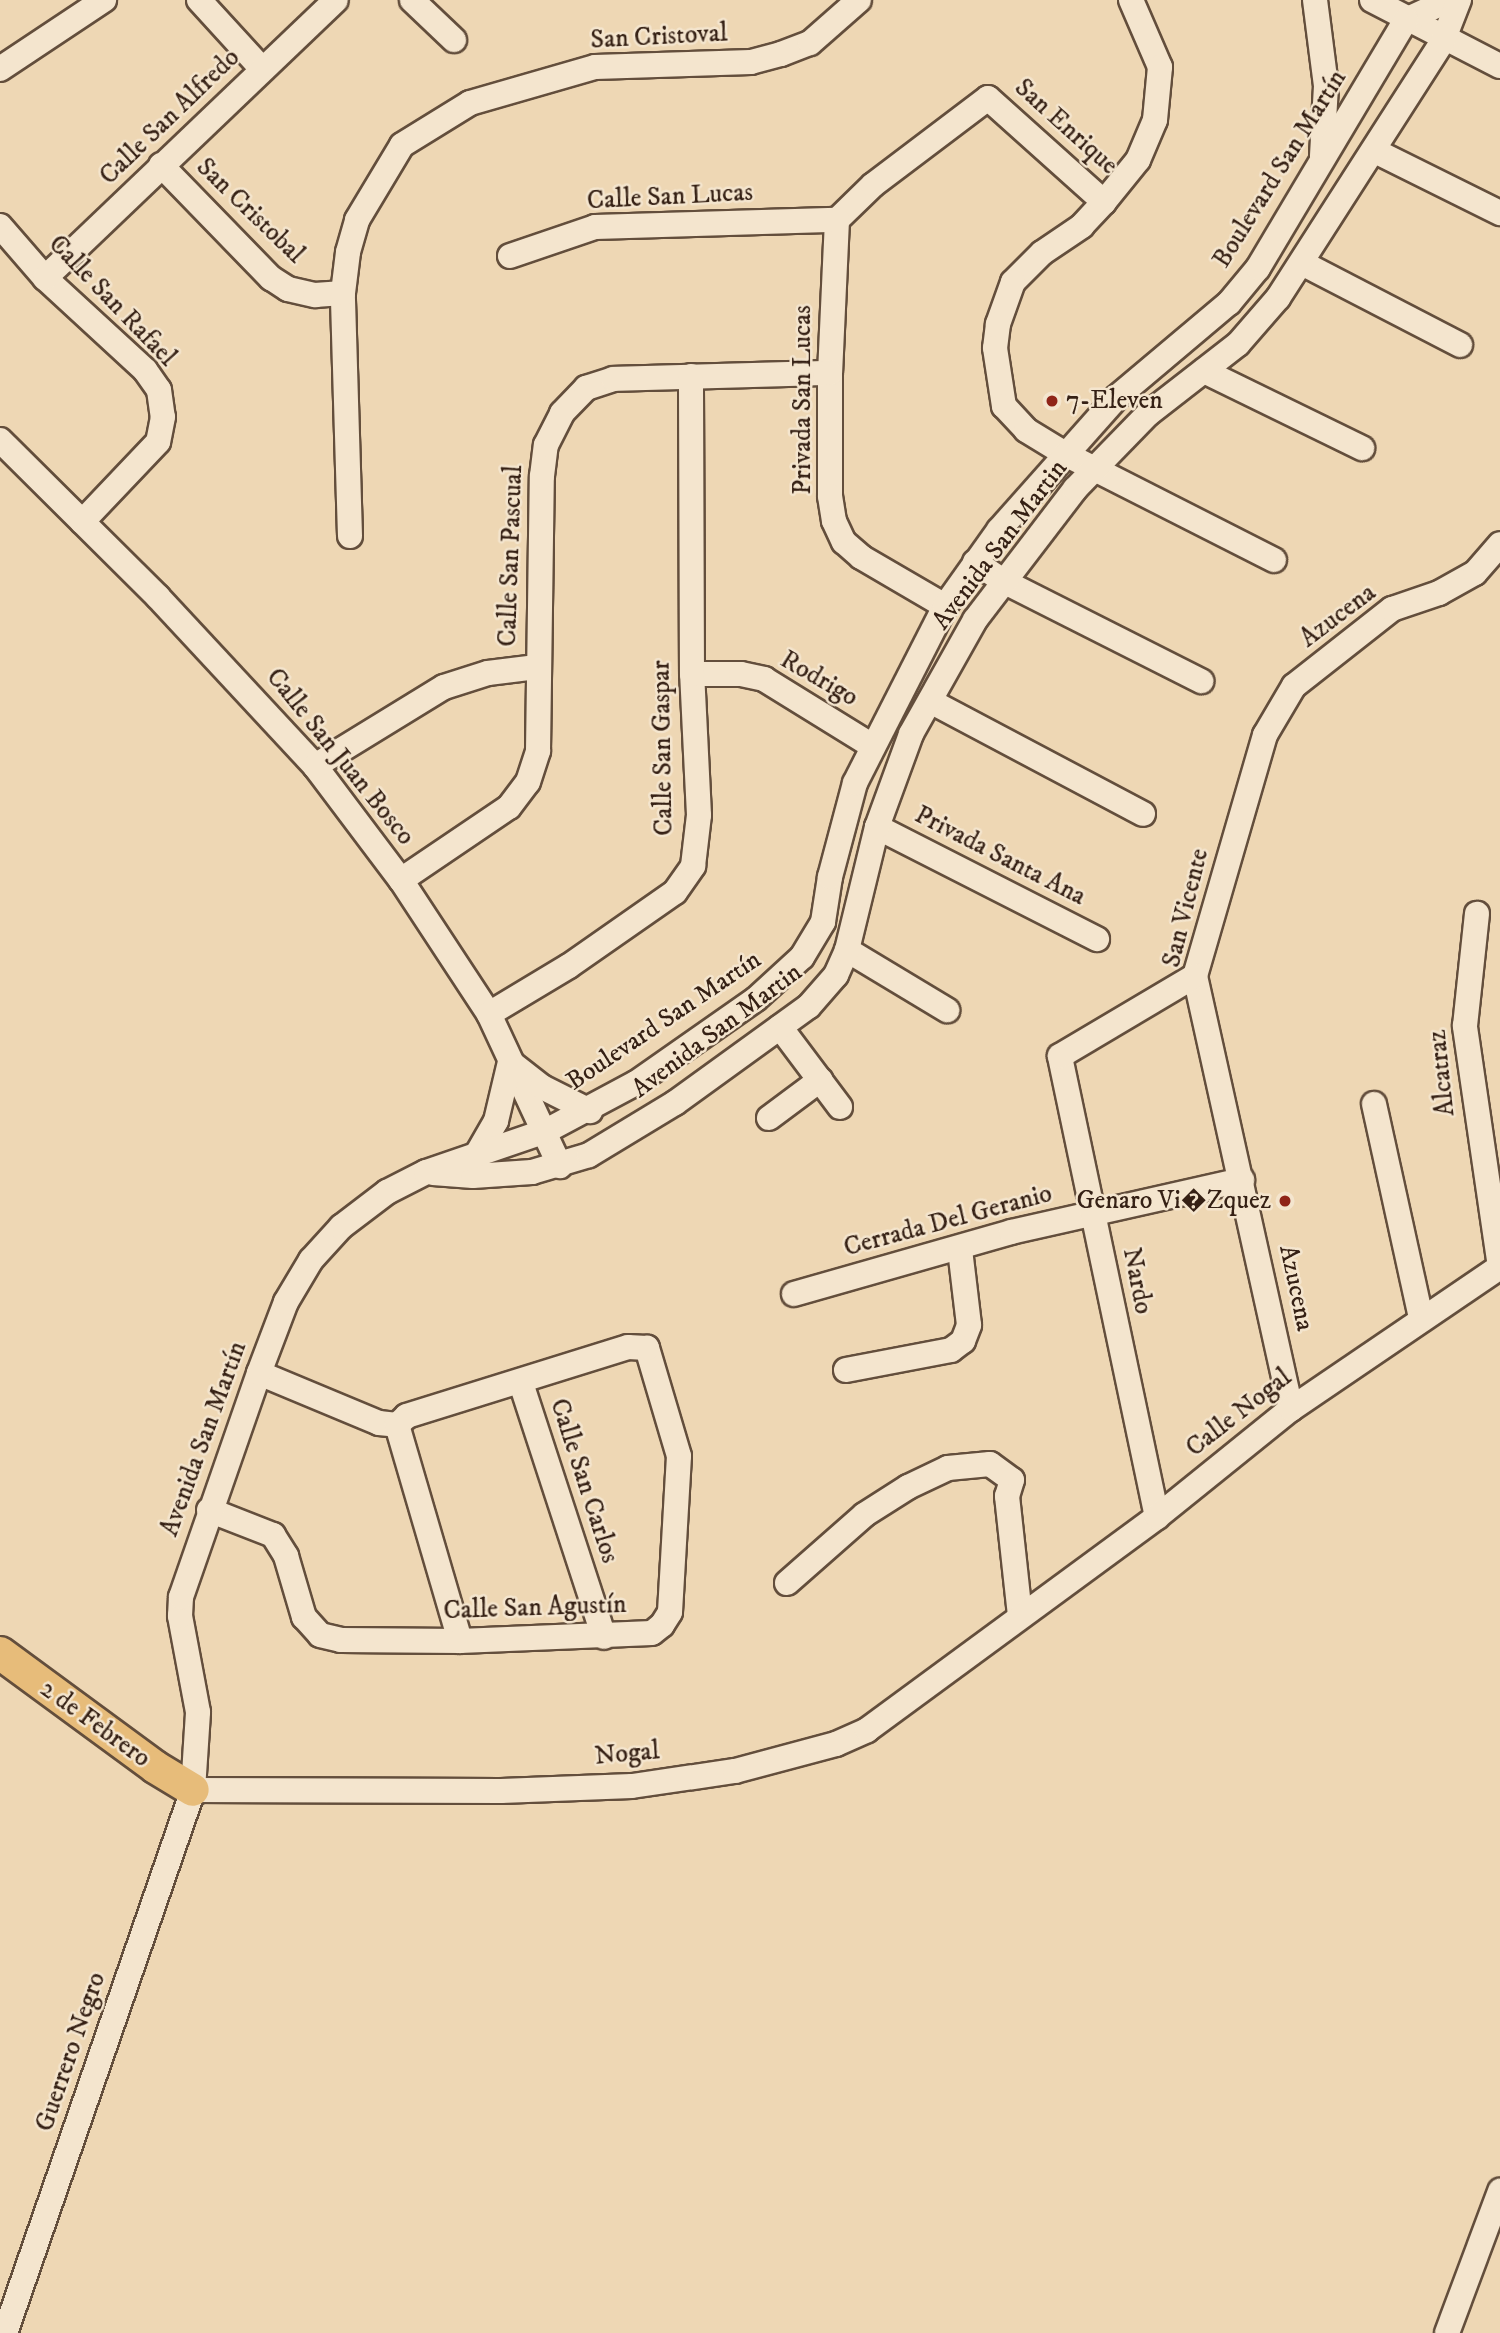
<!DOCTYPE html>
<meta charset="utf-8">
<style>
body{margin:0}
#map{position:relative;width:1500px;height:2333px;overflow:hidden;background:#eed7b4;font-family:"IM FELL DW Pica",serif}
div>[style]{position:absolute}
.roads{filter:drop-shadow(2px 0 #634e3c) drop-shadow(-2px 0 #634e3c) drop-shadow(0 2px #634e3c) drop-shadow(0 -2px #634e3c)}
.minor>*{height:24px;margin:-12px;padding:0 12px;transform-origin:12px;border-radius:12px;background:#f4e5ce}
.major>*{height:32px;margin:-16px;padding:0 16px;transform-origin:16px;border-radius:16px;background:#e7bc7a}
.dots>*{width:19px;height:19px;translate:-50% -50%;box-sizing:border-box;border:4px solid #f4e5ce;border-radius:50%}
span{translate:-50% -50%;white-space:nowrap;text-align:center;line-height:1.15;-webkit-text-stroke:5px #f4e5ce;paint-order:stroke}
.street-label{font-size:26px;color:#352014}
.poi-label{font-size:26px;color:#352014}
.left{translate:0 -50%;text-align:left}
.right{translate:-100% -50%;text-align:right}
</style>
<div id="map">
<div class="roads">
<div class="minor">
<i style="left:199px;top:0;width:93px;rotate:47.6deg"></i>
<i style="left:412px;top:0;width:58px;rotate:43.6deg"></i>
<i style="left:1131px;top:0;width:73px;rotate:66.6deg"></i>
<i style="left:1160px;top:67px;width:53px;rotate:95.4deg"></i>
<i style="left:1155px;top:120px;width:43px;rotate:113deg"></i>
<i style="left:1138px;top:160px;width:54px;rotate:129deg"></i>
<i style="left:1104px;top:202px;width:33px;rotate:133deg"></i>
<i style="left:1082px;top:226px;width:48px;rotate:146deg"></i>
<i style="left:1042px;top:253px;width:41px;rotate:135deg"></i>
<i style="left:1013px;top:282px;width:45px;rotate:109.7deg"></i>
<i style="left:998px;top:324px;width:24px;rotate:97deg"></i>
<i style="left:995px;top:348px;width:59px;rotate:81.2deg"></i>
<i style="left:1004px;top:406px;width:33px;rotate:47deg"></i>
<i style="left:1026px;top:430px;width:48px;rotate:31.4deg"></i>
<i style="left:1067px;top:455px;width:232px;rotate:26.9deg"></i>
<i style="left:1315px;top:0;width:87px;rotate:82.7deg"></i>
<i style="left:1326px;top:86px;width:70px;rotate:93.3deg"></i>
<i style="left:1372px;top:0;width:144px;rotate:27.3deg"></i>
<i style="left:1406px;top:20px;width:47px;rotate:-24.9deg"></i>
<i style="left:0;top:69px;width:125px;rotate:-33.6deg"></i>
<i style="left:1375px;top:151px;width:140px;rotate:26.4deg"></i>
<i style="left:161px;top:165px;width:158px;rotate:45.8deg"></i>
<i style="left:271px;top:278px;width:20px;rotate:33deg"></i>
<i style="left:288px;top:289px;width:28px;rotate:13deg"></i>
<i style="left:315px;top:295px;width:28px;rotate:-4deg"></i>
<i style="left:837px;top:220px;width:153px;rotate:92.6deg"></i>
<i style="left:830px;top:373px;width:123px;rotate:90deg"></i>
<i style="left:830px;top:496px;width:25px;rotate:81deg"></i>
<i style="left:834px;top:521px;width:23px;rotate:65deg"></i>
<i style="left:844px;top:542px;width:23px;rotate:41deg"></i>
<i style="left:861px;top:557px;width:97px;rotate:30.3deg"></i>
<i style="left:837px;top:220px;width:50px;rotate:-44.2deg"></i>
<i style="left:873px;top:185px;width:144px;rotate:-37.1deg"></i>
<i style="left:988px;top:98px;width:156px;rotate:41.9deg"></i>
<i style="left:0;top:226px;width:69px;rotate:49.1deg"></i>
<i style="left:45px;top:278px;width:136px;rotate:42.6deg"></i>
<i style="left:145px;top:370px;width:24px;rotate:55deg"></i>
<i style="left:159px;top:390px;width:27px;rotate:82deg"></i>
<i style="left:163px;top:417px;width:25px;rotate:101deg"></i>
<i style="left:158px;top:442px;width:110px;rotate:133.5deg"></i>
<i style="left:510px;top:256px;width:90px;rotate:-18.8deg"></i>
<i style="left:595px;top:227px;width:242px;rotate:-1.7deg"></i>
<i style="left:1302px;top:263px;width:178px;rotate:27.4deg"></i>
<i style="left:45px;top:278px;width:402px;rotate:-43.7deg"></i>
<i style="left:1204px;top:371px;width:176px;rotate:26deg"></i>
<i style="left:0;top:440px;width:223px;rotate:44.8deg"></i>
<i style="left:158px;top:597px;width:231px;rotate:47.1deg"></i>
<i style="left:315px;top:766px;width:143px;rotate:53deg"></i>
<i style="left:401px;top:880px;width:160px;rotate:56.7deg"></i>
<i style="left:489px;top:1014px;width:168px;rotate:65deg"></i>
<i style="left:350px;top:536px;width:243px;rotate:-91.7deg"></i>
<i style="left:343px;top:293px;width:41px;rotate:-83deg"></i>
<i style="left:348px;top:252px;width:33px;rotate:-74deg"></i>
<i style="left:357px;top:220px;width:87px;rotate:-59deg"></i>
<i style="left:402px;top:145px;width:80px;rotate:-31.7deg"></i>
<i style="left:470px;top:103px;width:130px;rotate:-16.1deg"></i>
<i style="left:595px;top:67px;width:156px;rotate:-1.8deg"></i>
<i style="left:751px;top:62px;width:31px;rotate:-15deg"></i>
<i style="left:781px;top:54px;width:31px;rotate:-21deg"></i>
<i style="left:810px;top:43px;width:65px;rotate:-41.3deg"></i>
<i style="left:975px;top:562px;width:36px;rotate:34deg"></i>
<i style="left:1005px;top:582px;width:220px;rotate:26.8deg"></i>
<i style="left:692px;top:674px;width:49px"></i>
<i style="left:741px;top:674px;width:24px;rotate:12deg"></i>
<i style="left:764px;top:679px;width:126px;rotate:31.7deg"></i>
<i style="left:930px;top:701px;width:241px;rotate:27.9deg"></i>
<i style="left:315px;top:766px;width:151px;rotate:-31.5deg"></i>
<i style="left:444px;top:687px;width:46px;rotate:-17.7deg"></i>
<i style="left:488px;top:673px;width:49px;rotate:-7deg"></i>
<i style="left:877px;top:827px;width:247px;rotate:27deg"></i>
<i style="left:401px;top:880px;width:130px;rotate:-34.1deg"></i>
<i style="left:509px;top:807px;width:31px;rotate:-53deg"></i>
<i style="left:528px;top:782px;width:33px;rotate:-72deg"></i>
<i style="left:538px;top:751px;width:275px;rotate:-89.2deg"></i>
<i style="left:542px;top:476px;width:31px;rotate:-83deg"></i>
<i style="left:546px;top:445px;width:36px;rotate:-63deg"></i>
<i style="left:562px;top:413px;width:35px;rotate:-46deg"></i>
<i style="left:586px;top:388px;width:28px;rotate:-18deg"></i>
<i style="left:613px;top:379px;width:217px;rotate:-1.6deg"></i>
<i style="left:847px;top:950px;width:117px;rotate:31deg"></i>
<i style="left:489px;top:1014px;width:93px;rotate:-31deg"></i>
<i style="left:569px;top:966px;width:129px;rotate:-34.9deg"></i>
<i style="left:675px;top:892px;width:32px;rotate:-55deg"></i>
<i style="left:693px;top:866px;width:51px;rotate:-83.3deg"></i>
<i style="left:699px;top:815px;width:141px;rotate:-92.8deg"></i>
<i style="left:692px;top:674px;width:298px;rotate:-90.2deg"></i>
<i style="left:780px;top:1027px;width:100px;rotate:53.1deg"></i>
<i style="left:1374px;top:1104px;width:218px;rotate:77.6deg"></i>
<i style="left:769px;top:1118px;width:64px;rotate:-36.7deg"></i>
<i style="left:477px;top:1154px;width:38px;rotate:-60deg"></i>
<i style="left:496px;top:1121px;width:61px;rotate:-76.7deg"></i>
<i style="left:510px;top:1062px;width:41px;rotate:38deg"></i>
<i style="left:542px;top:1087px;width:54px;rotate:26.6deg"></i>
<i style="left:433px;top:1173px;width:40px;rotate:4.3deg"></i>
<i style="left:473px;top:1176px;width:59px;rotate:-3.9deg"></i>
<i style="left:532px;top:1172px;width:59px;rotate:-16.6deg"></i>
<i style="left:589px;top:1155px;width:100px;rotate:-31.2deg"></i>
<i style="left:675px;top:1103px;width:165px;rotate:-35.9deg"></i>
<i style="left:809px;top:1006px;width:41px;rotate:-48.9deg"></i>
<i style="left:836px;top:975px;width:27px;rotate:-66deg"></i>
<i style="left:847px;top:950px;width:127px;rotate:-76.3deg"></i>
<i style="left:877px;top:827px;width:99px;rotate:-69.9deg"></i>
<i style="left:911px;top:734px;width:131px;rotate:-60.7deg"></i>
<i style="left:975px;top:620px;width:165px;rotate:-52.6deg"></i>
<i style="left:1075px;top:489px;width:105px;rotate:-45.8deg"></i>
<i style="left:1148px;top:414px;width:114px;rotate:-37.9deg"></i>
<i style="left:1238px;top:344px;width:61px;rotate:-49deg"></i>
<i style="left:1278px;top:298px;width:305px;rotate:-57.3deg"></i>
<i style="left:1443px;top:41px;width:44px;rotate:-68.7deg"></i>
<i style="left:794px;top:1294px;width:226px;rotate:-15.9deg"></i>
<i style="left:1011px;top:1232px;width:237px;rotate:-12.7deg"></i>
<i style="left:846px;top:1370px;width:107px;rotate:-10.8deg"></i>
<i style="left:951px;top:1350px;width:15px;rotate:-37deg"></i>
<i style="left:963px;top:1341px;width:17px;rotate:-69deg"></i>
<i style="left:969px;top:1325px;width:77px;rotate:-96.8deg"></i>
<i style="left:259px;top:1373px;width:130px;rotate:22.6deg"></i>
<i style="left:379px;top:1423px;width:18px;rotate:6deg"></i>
<i style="left:521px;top:1383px;width:267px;rotate:71.9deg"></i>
<i style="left:1291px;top:1409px;width:444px;rotate:-102.5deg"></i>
<i style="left:1195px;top:976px;width:251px;rotate:-73.8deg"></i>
<i style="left:1265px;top:735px;width:57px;rotate:-59.4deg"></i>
<i style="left:1294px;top:686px;width:125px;rotate:-38.2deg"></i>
<i style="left:1392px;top:609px;width:50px;rotate:-18.8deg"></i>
<i style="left:1439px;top:593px;width:41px;rotate:-29.1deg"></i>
<i style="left:1475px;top:573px;width:38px;rotate:-49deg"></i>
<i style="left:397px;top:1425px;width:225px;rotate:73.7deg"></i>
<i style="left:209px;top:1510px;width:69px;rotate:21.3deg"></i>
<i style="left:273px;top:1535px;width:25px;rotate:58deg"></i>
<i style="left:286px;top:1556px;width:64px;rotate:73.6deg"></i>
<i style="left:304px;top:1617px;width:24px;rotate:48deg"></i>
<i style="left:320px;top:1635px;width:22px;rotate:13deg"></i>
<i style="left:341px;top:1640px;width:119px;rotate:0.5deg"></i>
<i style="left:460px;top:1641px;width:192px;rotate:-2.4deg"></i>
<i style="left:652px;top:1633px;width:13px;rotate:-39deg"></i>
<i style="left:662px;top:1625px;width:15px;rotate:-58deg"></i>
<i style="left:670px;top:1612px;width:156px;rotate:-86.7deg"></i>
<i style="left:679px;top:1456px;width:113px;rotate:-106.5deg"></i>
<i style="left:647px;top:1348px;width:19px;rotate:-177deg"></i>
<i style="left:628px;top:1347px;width:232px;rotate:162.7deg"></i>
<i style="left:407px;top:1416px;width:13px;rotate:138deg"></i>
<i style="left:1157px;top:1517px;width:471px;rotate:-101.9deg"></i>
<i style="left:1060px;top:1056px;width:157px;rotate:-30.7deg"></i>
<i style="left:787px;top:1583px;width:103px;rotate:-41.4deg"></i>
<i style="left:864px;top:1515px;width:52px;rotate:-32.5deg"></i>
<i style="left:908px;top:1487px;width:44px;rotate:-25.4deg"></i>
<i style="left:948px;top:1468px;width:42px;rotate:-5.4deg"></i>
<i style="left:990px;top:1464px;width:27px;rotate:36deg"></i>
<i style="left:1012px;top:1480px;width:17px;rotate:107deg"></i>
<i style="left:1007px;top:1496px;width:120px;rotate:83.8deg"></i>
<i style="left:193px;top:1790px;width:308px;rotate:0.2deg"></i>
<i style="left:501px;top:1791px;width:131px;rotate:-2.2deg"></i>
<i style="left:632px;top:1786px;width:104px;rotate:-8.3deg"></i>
<i style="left:735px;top:1771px;width:105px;rotate:-15deg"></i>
<i style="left:836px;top:1744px;width:34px;rotate:-24deg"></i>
<i style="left:867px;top:1730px;width:360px;rotate:-36.3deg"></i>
<i style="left:1157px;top:1517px;width:172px;rotate:-38.9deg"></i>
<i style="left:1291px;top:1409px;width:253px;rotate:-34.2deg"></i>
<i style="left:1500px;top:1267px;width:244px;rotate:-98.3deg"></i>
<i style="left:1465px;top:1026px;width:113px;rotate:-83.9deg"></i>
<i style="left:5px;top:2333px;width:575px;rotate:-70.9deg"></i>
<i style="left:193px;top:1790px;width:78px;rotate:-86.3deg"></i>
<i style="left:198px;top:1712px;width:98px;rotate:-100.6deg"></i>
<i style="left:180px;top:1616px;width:19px;rotate:-87deg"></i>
<i style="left:181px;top:1597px;width:237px;rotate:-70.8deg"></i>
<i style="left:259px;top:1373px;width:76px;rotate:-69.2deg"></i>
<i style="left:286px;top:1302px;width:49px;rotate:-59.2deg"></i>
<i style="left:311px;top:1260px;width:45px;rotate:-47.7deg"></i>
<i style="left:341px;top:1227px;width:58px;rotate:-37.3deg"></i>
<i style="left:387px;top:1192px;width:44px;rotate:-27.1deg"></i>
<i style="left:426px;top:1172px;width:127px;rotate:-18.9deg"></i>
<i style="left:546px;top:1131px;width:102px;rotate:-28.1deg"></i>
<i style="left:636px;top:1083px;width:146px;rotate:-35deg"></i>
<i style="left:756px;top:999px;width:62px;rotate:-42.4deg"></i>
<i style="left:802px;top:957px;width:41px;rotate:-59deg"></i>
<i style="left:823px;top:922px;width:46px;rotate:-81.2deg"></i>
<i style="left:830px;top:877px;width:97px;rotate:-75.1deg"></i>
<i style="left:855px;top:783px;width:199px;rotate:-63deg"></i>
<i style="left:945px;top:606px;width:93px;rotate:-54.6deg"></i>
<i style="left:999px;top:530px;width:176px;rotate:-48.4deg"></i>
<i style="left:1116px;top:398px;width:148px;rotate:-40.1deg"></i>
<i style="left:1229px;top:303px;width:45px;rotate:-50.4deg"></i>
<i style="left:1258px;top:268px;width:289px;rotate:-59.2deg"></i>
<i style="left:1447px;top:2333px;width:152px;rotate:-69.5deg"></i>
</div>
<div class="major">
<i style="left:0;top:1653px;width:192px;rotate:36.3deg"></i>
<i style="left:155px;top:1767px;width:44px;rotate:31.2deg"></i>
</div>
</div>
<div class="dots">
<i style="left:1052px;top:401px;background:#8f2418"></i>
<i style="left:1285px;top:1201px;background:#8f2418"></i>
</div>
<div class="street-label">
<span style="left:659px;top:37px;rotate:-3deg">San Cristoval</span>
<span style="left:170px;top:117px;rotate:-44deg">Calle San Alfredo</span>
<span style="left:1066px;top:127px;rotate:42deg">San Enrique</span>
<span style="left:1280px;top:169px;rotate:-58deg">Boulevard San Martín</span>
<span style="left:670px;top:197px;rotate:-3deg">Calle San Lucas</span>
<span style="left:250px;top:211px;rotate:44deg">San Cristobal</span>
<span style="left:112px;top:301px;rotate:46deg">Calle San Rafael</span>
<span style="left:803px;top:400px;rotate:-90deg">Privada San Lucas</span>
<span style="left:1000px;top:545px;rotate:-53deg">Avenida San Martin</span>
<span style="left:511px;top:556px;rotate:-88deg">Calle San Pascual</span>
<span style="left:1338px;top:616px;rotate:-37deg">Azucena</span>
<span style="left:819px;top:679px;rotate:30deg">Rodrigo</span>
<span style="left:663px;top:748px;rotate:-91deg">Calle San Gaspar</span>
<span style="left:340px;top:757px;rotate:51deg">Calle San Juan Bosco</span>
<span style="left:1000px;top:856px;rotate:27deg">Privada Santa Ana</span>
<span style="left:1186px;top:908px;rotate:-76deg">San Vicente</span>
<span style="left:664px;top:1021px;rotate:-34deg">Boulevard San Martín</span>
<span style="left:717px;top:1031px;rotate:-37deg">Avenida San Martin</span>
<span style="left:1442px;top:1073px;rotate:-96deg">Alcatraz</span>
<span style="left:948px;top:1221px;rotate:-15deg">Cerrada Del Geranio</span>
<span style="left:1137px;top:1281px;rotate:79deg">Nardo</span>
<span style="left:1296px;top:1288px;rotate:78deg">Azucena</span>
<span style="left:1239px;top:1413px;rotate:-38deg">Calle Nogal</span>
<span style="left:204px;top:1439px;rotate:-70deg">Avenida San Martín</span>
<span style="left:584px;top:1481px;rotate:72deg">Calle San Carlos</span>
<span style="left:535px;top:1608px;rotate:-2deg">Calle San Agustín</span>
<span style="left:95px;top:1724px;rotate:36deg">2 de Febrero</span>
<span style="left:627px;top:1754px;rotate:-5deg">Nogal</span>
<span style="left:71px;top:2052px;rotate:-71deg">Guerrero Negro</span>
</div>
<div class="poi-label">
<span class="left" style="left:1066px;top:401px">7-Eleven</span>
<span class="right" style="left:1271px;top:1201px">Genaro Vi�Zquez</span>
</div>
</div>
